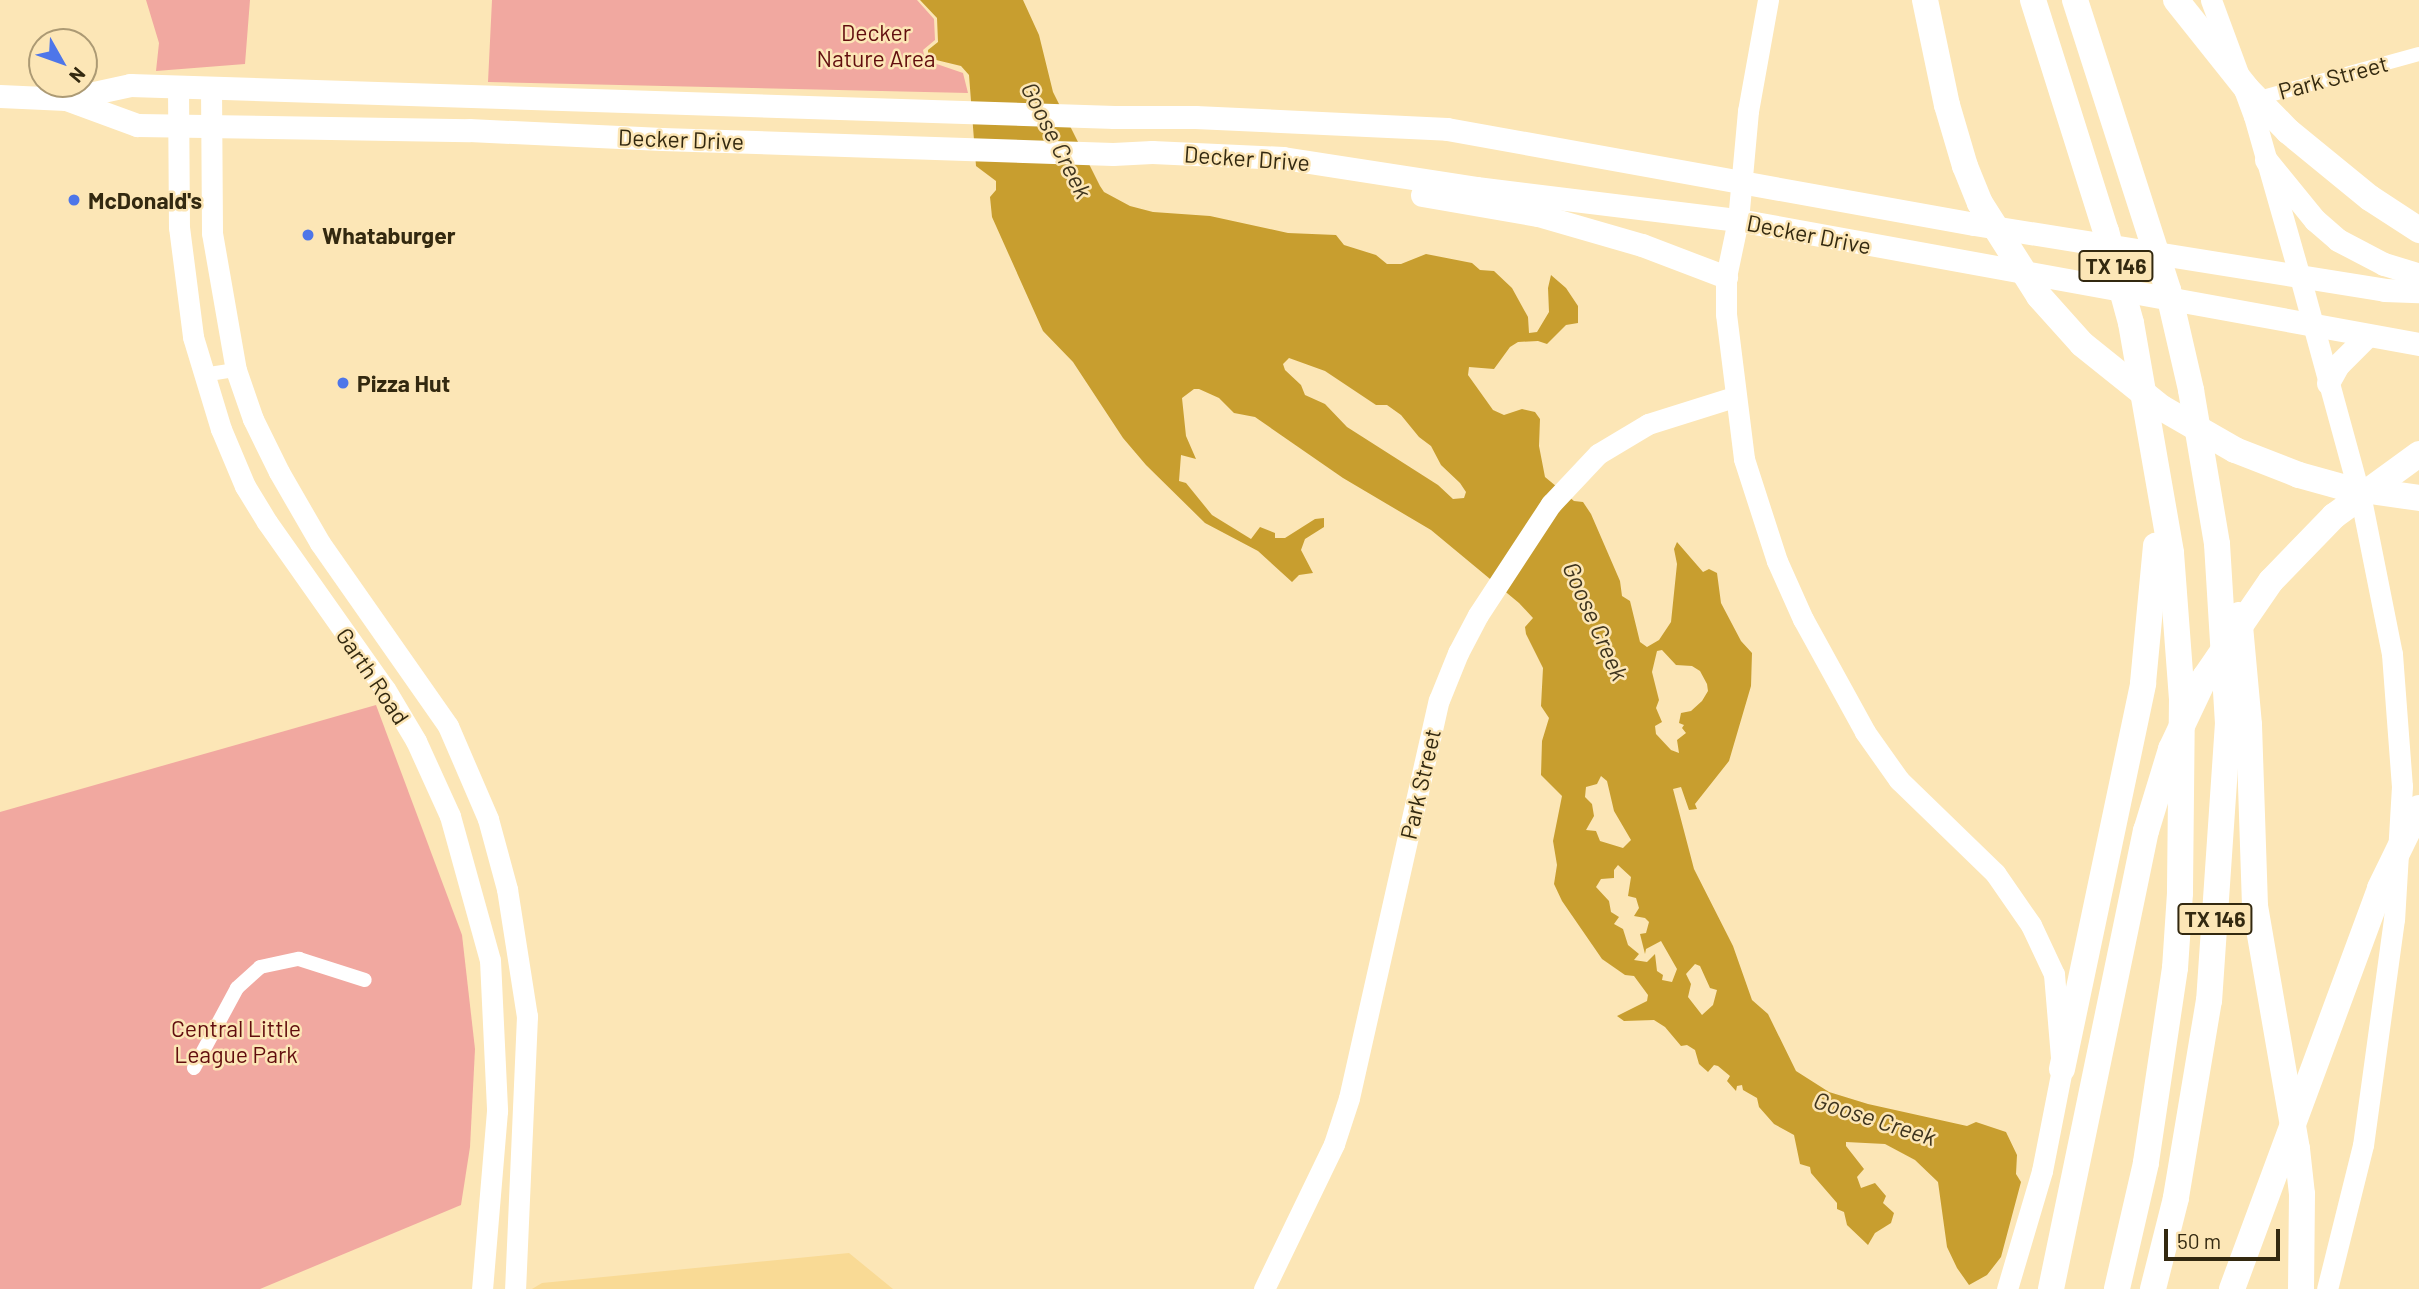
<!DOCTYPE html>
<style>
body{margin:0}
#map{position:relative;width:2419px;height:1289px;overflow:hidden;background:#fce6b6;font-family:Barlow,sans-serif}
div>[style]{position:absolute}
.built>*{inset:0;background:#f9da95}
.green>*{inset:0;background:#f1a8a0}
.water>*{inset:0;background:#c89e2f}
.street>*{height:14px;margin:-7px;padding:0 7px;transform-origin:7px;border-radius:7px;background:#fff}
.secondary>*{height:21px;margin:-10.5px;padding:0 10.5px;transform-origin:10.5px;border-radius:10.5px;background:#fff}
.primary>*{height:23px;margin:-11.5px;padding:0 11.5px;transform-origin:11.5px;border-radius:11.5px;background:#fff}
.highway>*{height:26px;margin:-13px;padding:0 13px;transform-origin:13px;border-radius:13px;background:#fff}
.dots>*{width:19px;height:19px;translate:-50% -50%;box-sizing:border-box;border:4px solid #fce6b6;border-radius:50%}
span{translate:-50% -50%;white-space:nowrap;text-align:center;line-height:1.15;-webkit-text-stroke:5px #fce6b6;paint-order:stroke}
.shield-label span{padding:2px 5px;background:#fce6b6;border:2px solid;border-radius:5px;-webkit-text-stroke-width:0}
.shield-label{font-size:21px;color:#332910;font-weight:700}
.park-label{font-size:23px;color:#610d0e}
.street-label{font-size:23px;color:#332910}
.poi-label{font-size:23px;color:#332910;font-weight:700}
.left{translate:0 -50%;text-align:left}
.water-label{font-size:24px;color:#3e341e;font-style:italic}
.north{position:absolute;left:28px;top:28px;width:70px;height:70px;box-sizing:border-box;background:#fce6b6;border:2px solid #ac9a74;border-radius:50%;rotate:130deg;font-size:19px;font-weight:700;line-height:28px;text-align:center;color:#332910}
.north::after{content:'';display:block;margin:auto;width:24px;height:32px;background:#4e76e9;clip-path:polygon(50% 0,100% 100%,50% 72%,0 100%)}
.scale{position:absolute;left:2164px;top:1229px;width:116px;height:32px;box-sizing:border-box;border:4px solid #332910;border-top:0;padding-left:9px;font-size:21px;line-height:24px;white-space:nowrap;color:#332910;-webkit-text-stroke:5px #fce6b6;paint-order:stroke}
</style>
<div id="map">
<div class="built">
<i style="clip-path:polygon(849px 1253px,893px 1289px,532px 1289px,542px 1283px)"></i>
</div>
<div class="green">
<i style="clip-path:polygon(146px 0,250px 0,245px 64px,156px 71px,159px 43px)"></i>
<i style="clip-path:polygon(492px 0,917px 0,934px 19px,935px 40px,923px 50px,925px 60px,963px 73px,968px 93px,488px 82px)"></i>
<i style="clip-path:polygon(376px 705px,462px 935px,475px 1049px,470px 1147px,461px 1205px,260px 1289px,0 1289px,0 812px)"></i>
</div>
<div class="water">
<i style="clip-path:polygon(evenodd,920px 0,1023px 0,1039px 35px,1053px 92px,1100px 186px,1104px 192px,1130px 206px,1153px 212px,1210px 216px,1288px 233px,1336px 235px,1344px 245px,1376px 255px,1387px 264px,1401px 264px,1426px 254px,1472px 263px,1480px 270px,1494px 271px,1512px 288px,1528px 317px,1529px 333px,1537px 332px,1549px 312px,1548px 288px,1551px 275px,1566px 288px,1578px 306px,1578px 323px,1566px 325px,1547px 344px,1538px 341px,1518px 342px,1510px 347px,1494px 369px,1469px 367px,1468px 375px,1493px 410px,1504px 415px,1522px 409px,1535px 412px,1540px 419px,1539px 446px,1545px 477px,1574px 501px,1583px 502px,1591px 514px,1620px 581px,1622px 596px,1630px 601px,1640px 642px,1647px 647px,1659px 640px,1671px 622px,1677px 564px,1674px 549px,1677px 542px,1703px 572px,1709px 569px,1717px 573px,1721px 603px,1741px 641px,1752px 653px,1751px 686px,1729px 761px,1695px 804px,1697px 809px,1689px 810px,1681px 787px,1673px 789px,1694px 869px,1733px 946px,1752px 1000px,1768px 1014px,1796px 1071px,1829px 1092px,1868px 1104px,1967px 1126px,1976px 1122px,2006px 1132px,2017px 1155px,2016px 1174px,2021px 1182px,2001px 1257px,1987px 1275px,1969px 1285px,1957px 1268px,1947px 1247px,1938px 1182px,1915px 1160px,1885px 1144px,1846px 1142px,1846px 1146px,1864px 1169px,1857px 1177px,1861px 1188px,1875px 1183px,1886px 1196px,1883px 1203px,1894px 1213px,1891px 1223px,1875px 1233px,1868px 1245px,1847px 1225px,1844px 1212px,1837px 1209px,1837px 1203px,1811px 1173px,1810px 1167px,1800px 1164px,1794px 1135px,1774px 1124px,1759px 1107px,1757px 1098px,1743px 1090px,1742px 1085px,1737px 1086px,1736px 1091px,1727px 1081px,1730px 1076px,1718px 1066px,1714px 1065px,1708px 1072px,1699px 1064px,1695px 1050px,1687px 1045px,1681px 1046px,1665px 1027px,1654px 1020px,1624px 1021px,1617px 1016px,1647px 1001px,1648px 995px,1634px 976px,1625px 975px,1602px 959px,1562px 901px,1554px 884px,1557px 865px,1553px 841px,1562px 796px,1541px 775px,1542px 741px,1549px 718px,1541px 706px,1543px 668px,1526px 634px,1525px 627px,1533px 618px,1519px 603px,1431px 530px,1343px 478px,1255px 417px,1234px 413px,1219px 398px,1199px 389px,1194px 389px,1182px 398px,1186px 436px,1196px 459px,1181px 455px,1179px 481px,1186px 483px,1212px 515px,1251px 539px,1260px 527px,1275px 533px,1275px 538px,1285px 538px,1315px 519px,1324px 518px,1324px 527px,1305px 539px,1301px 550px,1313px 573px,1299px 575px,1292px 582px,1258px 551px,1205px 523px,1146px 465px,1123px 438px,1073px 362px,1043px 331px,992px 217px,990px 197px,996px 190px,996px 181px,976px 166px,969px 75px,961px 66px,928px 58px,928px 50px,938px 42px,937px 18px,920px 0,1289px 358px,1325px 371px,1376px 405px,1387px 405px,1401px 415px,1419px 437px,1431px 446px,1441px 465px,1460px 483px,1466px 492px,1464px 498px,1453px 499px,1438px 485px,1347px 427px,1325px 404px,1305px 395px,1301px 385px,1285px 370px,1283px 364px,1289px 358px,920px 0,1662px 650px,1676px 665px,1692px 666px,1700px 671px,1707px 684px,1708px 691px,1702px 701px,1691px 711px,1681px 713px,1679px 723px,1684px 725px,1682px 728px,1686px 733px,1677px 740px,1679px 753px,1671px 750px,1656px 734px,1655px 726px,1662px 722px,1656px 708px,1659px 700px,1652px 672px,1657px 651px,1662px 650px,920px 0,1601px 776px,1607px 781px,1614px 811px,1631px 840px,1623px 848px,1600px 841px,1596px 831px,1586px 830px,1594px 816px,1592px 804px,1585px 797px,1586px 787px,1597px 784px,1601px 776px,920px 0,1618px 865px,1631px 877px,1628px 896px,1636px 898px,1639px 908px,1634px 916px,1645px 918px,1649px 922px,1646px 933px,1640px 934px,1645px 954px,1646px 949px,1661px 941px,1677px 969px,1672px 982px,1662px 980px,1663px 975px,1657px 971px,1655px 954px,1647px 962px,1634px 960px,1639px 954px,1628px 945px,1623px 929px,1614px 924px,1619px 917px,1611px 912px,1609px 901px,1596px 887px,1601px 879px,1614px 878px,1614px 870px,1618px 865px,920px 0,1695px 964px,1700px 966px,1710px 988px,1717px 990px,1713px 1005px,1702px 1015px,1688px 997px,1691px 984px,1686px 974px,1695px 964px)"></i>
</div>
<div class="street">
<i style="left:2252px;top:100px;width:173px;rotate:-15.4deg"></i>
<i style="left:203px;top:375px;width:33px;rotate:-9deg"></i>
<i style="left:194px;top:1068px;width:91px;rotate:-61.7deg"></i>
<i style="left:237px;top:988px;width:31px;rotate:-42deg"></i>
<i style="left:260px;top:967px;width:40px;rotate:-12deg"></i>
<i style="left:299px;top:959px;width:69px;rotate:17.7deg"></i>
</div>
<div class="secondary">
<i style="left:1768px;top:0;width:113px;rotate:100.2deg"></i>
<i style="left:1748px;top:111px;width:109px;rotate:95.2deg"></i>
<i style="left:1738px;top:220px;width:58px;rotate:101.9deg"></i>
<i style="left:1726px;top:277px;width:37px;rotate:90deg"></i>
<i style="left:1726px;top:314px;width:146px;rotate:82.9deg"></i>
<i style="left:1744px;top:459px;width:107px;rotate:72.1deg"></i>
<i style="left:1777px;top:561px;width:64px;rotate:65.9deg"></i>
<i style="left:1803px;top:619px;width:129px;rotate:61.2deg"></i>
<i style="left:1865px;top:732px;width:59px;rotate:54.7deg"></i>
<i style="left:1899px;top:780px;width:134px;rotate:44.1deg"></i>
<i style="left:1995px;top:873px;width:63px;rotate:55.3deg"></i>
<i style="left:2031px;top:925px;width:54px;rotate:64.9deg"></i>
<i style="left:2054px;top:974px;width:95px;rotate:85.2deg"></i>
<i style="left:2062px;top:1069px;width:104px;rotate:101.1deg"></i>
<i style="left:2042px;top:1171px;width:123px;rotate:106.5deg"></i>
<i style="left:2211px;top:0;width:124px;rotate:69.7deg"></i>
<i style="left:2254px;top:116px;width:167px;rotate:74.1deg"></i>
<i style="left:2300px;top:277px;width:235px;rotate:74.7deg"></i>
<i style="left:2362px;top:504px;width:153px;rotate:78.7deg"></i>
<i style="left:2392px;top:654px;width:132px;rotate:85.7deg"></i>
<i style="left:2402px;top:786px;width:133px;rotate:93.4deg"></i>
<i style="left:2394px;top:919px;width:228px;rotate:97.8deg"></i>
<i style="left:2363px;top:1145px;width:148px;rotate:104deg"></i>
<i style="left:178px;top:86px;width:141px;rotate:89.6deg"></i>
<i style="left:179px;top:227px;width:111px;rotate:82.7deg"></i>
<i style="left:193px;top:337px;width:96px;rotate:73.1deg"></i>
<i style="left:221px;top:429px;width:62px;rotate:67.2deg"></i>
<i style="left:245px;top:486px;width:42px;rotate:58.6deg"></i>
<i style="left:267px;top:522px;width:204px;rotate:54.8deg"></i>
<i style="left:385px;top:689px;width:61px;rotate:59.2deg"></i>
<i style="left:416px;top:741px;width:82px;rotate:65.6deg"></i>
<i style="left:450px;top:816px;width:149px;rotate:74.5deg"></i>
<i style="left:490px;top:960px;width:151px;rotate:87.3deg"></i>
<i style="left:497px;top:1111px;width:179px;rotate:94.8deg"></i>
<i style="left:211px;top:87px;width:146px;rotate:89.6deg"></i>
<i style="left:212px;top:233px;width:139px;rotate:80.1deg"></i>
<i style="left:236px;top:370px;width:52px;rotate:70.9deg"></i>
<i style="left:253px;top:419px;width:59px;rotate:63.9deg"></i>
<i style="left:279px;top:472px;width:82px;rotate:60deg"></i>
<i style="left:320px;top:543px;width:223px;rotate:55deg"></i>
<i style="left:448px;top:726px;width:101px;rotate:66.7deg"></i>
<i style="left:488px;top:819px;width:73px;rotate:74.8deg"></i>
<i style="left:507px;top:889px;width:129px;rotate:81.1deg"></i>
<i style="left:527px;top:1016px;width:273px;rotate:92.5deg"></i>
<i style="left:1264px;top:1289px;width:161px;rotate:-64.2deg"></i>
<i style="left:1334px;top:1144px;width:48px;rotate:-71.9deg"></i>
<i style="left:1349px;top:1098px;width:408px;rotate:-77.3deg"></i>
<i style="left:1439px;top:700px;width:51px;rotate:-68deg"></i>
<i style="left:1458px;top:653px;width:43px;rotate:-62.2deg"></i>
<i style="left:1478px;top:615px;width:133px;rotate:-56.7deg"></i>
<i style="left:1551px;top:504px;width:69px;rotate:-46.8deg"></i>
<i style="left:1598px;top:454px;width:58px;rotate:-31deg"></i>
<i style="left:1648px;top:424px;width:90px;rotate:-17.4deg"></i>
</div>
<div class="primary">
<i style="left:0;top:96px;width:66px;rotate:2.6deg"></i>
<i style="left:66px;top:99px;width:66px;rotate:-12.3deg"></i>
<i style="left:130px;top:85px;width:985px;rotate:1.86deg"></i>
<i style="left:1114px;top:117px;width:81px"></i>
<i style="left:1195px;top:117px;width:252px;rotate:2.7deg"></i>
<i style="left:1447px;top:129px;width:535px;rotate:10.22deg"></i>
<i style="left:1974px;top:224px;width:415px;rotate:9.1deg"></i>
<i style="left:2384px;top:290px;width:35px;rotate:2deg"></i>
<i style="left:66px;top:99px;width:76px;rotate:20.1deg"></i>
<i style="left:137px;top:125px;width:332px;rotate:0.9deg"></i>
<i style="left:469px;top:130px;width:193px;rotate:2.7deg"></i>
<i style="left:662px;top:139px;width:451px;rotate:1.9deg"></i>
<i style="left:1113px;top:154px;width:39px;rotate:-3deg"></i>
<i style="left:1152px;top:152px;width:131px;rotate:2.6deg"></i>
<i style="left:1283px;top:158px;width:195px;rotate:8.8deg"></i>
<i style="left:1476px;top:188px;width:264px;rotate:7deg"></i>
<i style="left:1738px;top:220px;width:692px;rotate:10.32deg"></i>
<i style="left:2266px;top:160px;width:77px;rotate:50.8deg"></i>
<i style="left:2315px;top:220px;width:30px;rotate:41deg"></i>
<i style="left:2338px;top:240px;width:52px;rotate:27.6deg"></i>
<i style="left:2384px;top:264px;width:37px;rotate:17deg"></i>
<i style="left:1422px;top:195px;width:118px;rotate:9.8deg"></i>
<i style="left:1538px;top:215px;width:108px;rotate:16.1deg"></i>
<i style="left:1642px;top:245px;width:90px;rotate:20.9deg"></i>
<i style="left:2328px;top:383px;width:21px;rotate:-61deg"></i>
<i style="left:2338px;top:365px;width:41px;rotate:-45deg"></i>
</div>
<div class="highway">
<i style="left:1925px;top:0;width:107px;rotate:78.2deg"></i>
<i style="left:1947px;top:105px;width:64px;rotate:73.6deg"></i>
<i style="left:1965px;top:166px;width:40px;rotate:68deg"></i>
<i style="left:1980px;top:203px;width:110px;rotate:57.6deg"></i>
<i style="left:2039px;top:296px;width:64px;rotate:48.1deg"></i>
<i style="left:2082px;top:344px;width:102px;rotate:38.7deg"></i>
<i style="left:2162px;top:408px;width:84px;rotate:29.9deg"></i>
<i style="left:2235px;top:450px;width:69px;rotate:21.3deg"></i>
<i style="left:2299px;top:475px;width:45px;rotate:15.6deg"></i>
<i style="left:2342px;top:487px;width:78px;rotate:8.1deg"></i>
<i style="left:2033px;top:0;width:242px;rotate:72.5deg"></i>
<i style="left:2106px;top:231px;width:95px;rotate:74.8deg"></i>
<i style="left:2131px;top:323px;width:233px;rotate:80.1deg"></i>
<i style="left:2171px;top:553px;width:145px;rotate:85.7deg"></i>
<i style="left:2182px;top:698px;width:195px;rotate:90.6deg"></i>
<i style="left:2180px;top:893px;width:75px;rotate:93.8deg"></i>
<i style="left:2175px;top:968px;width:197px;rotate:98.5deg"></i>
<i style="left:2146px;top:1163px;width:129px;rotate:103deg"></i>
<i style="left:2075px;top:0;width:305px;rotate:72.2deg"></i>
<i style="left:2168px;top:290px;width:103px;rotate:77deg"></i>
<i style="left:2191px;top:390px;width:156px;rotate:80.4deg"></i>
<i style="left:2217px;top:544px;width:179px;rotate:86.5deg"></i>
<i style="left:2228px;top:723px;width:278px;rotate:93.9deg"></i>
<i style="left:2209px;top:1000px;width:201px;rotate:99.5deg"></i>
<i style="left:2176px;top:1198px;width:94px;rotate:104.2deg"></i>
<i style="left:2176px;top:0;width:114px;rotate:51.4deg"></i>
<i style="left:2247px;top:89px;width:59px;rotate:45.7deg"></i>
<i style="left:2288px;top:131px;width:106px;rotate:39.3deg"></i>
<i style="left:2370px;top:198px;width:59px;rotate:33.1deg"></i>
<i style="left:2239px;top:615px;width:110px;rotate:84.8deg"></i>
<i style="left:2249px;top:725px;width:181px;rotate:88.1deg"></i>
<i style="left:2255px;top:906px;width:247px;rotate:80.2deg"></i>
<i style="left:2297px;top:1149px;width:45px;rotate:83.7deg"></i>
<i style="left:2302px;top:1194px;width:95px;rotate:90.6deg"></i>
<i style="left:2062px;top:1069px;width:394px;rotate:-78.1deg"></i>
<i style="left:2143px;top:683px;width:138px;rotate:-84.6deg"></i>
<i style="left:2051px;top:1289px;width:468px;rotate:-78.3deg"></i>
<i style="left:2146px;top:831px;width:86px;rotate:-73deg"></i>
<i style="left:2171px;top:749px;width:80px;rotate:-64.7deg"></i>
<i style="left:2205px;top:677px;width:116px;rotate:-55.5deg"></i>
<i style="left:2271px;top:581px;width:91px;rotate:-45.9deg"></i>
<i style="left:2334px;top:516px;width:105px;rotate:-36.1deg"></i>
<i style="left:2232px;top:1289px;width:427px;rotate:-69.7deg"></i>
<i style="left:2380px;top:888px;width:89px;rotate:-64deg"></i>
</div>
<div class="dots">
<i style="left:74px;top:200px;background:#4e76e9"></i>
<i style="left:308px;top:235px;background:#4e76e9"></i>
<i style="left:343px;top:383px;background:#4e76e9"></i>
</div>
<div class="shield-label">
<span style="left:2116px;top:266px">TX 146</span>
<span style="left:2215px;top:919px">TX 146</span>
</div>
<div class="park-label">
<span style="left:876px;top:45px">Decker<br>Nature Area</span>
<span style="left:236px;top:1041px">Central Little<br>League Park</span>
</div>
<div class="street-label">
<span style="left:2333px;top:77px;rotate:-15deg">Park Street</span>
<span style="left:681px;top:139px;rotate:2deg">Decker Drive</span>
<span style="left:1247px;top:158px;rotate:4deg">Decker Drive</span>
<span style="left:1809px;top:234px;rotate:11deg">Decker Drive</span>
<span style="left:373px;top:676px;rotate:56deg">Garth Road</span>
<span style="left:1420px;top:784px;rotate:-77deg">Park Street</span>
</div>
<div class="poi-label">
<span class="left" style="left:88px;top:200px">McDonald's</span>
<span class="left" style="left:322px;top:235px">Whataburger</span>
<span class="left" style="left:357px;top:383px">Pizza Hut</span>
</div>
<div class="water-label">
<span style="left:1057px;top:140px;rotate:63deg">Goose Creek</span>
<span style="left:1596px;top:621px;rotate:66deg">Goose Creek</span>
<span style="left:1875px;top:1118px;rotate:18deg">Goose Creek</span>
</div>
<div class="north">N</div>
<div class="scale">50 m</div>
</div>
